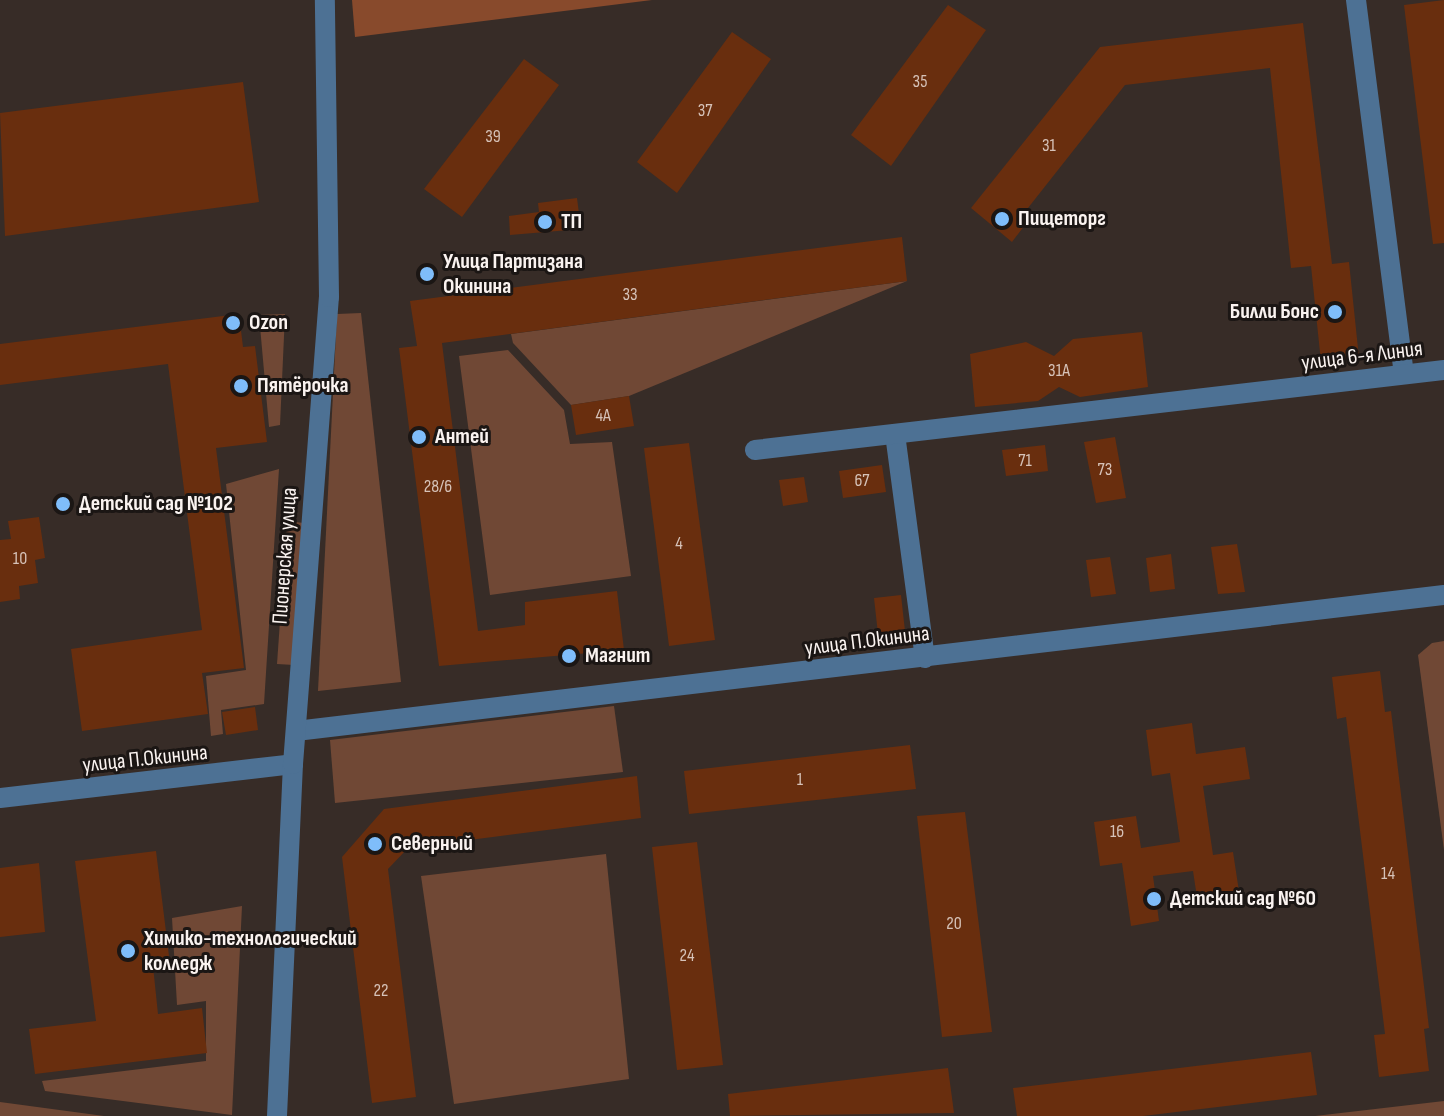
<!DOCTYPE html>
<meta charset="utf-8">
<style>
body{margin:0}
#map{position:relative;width:1444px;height:1116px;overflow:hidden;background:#372c27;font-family:"Sofia Sans Condensed",sans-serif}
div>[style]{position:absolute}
.green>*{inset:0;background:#704835}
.forest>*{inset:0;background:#884a2c}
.building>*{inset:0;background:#692e0e}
.minor>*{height:20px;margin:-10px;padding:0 10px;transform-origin:10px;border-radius:10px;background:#4d7194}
.tertiary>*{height:20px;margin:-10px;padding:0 10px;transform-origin:10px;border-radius:10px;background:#4d7194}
.dots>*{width:22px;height:22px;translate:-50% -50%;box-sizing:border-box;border:4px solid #1b1614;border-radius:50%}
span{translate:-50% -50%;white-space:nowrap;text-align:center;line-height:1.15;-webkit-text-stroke:6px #1b1614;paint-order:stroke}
.number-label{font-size:18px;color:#d6c2b8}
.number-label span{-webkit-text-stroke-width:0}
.poi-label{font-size:22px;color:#faf3f0;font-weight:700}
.left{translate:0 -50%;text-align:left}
.right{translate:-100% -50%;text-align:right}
.street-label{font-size:22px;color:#faf3f0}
</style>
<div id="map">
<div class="green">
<i style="clip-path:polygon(907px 281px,629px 396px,571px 405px,513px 343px,511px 334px)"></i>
<i style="clip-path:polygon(361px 313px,401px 682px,318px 691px,337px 314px)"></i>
<i style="clip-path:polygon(285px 314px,280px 425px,269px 427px,259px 315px)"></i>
<i style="clip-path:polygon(508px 350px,564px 410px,570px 444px,612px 442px,631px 576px,490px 595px,459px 356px)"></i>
<i style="clip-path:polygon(279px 469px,264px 704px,221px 710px,223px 734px,211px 736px,206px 676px,246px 670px,226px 484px)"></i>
<i style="clip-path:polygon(287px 521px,304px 523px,294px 665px,277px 664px)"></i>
<i style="clip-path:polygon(1444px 641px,1444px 850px,1418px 655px,1432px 643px)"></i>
<i style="clip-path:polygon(614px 706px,623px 772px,335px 803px,330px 740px)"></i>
<i style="clip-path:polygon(606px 854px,629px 1079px,454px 1104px,421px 876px)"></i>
<i style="clip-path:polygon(242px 906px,232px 1115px,45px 1091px,42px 1081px,206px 1061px,206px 1001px,177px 1005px,172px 918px)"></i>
<i style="clip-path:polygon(1444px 1101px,1444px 1116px,1315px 1116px)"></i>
<i style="clip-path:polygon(0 1102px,104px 1116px,0 1116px)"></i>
</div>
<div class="forest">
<i style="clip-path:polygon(352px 0,652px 0,355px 37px)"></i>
</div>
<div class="building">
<i style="clip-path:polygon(1444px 0,1444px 243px,1433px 244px,1404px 5px)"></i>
<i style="clip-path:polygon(948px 5px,986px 30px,891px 166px,851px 135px)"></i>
<i style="clip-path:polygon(1303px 23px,1332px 264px,1349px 262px,1359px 358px,1321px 362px,1311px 266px,1291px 268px,1270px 68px,1125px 85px,1028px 208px,1034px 213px,1012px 242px,971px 208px,1100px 47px)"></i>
<i style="clip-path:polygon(732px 32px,771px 59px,677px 193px,637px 162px)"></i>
<i style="clip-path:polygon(524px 59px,559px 85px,462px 217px,424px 189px)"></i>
<i style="clip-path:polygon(243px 82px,259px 202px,5px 236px,0 113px)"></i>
<i style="clip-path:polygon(577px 198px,581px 229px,510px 235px,509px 216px,539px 212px,538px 203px)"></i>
<i style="clip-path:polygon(902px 237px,907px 281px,442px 343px,478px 631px,525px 625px,525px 602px,617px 591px,624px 650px,439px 666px,399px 348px,417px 346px,410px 301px)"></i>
<i style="clip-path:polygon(239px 314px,243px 347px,255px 346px,267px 442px,216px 448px,244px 668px,202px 673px,208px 714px,82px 731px,71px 649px,202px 630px,168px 364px,0 385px,0 344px)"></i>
<i style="clip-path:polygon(1142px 332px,1148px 387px,1080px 397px,1059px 387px,1038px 401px,975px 407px,970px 354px,1026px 342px,1054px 356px,1073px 339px)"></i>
<i style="clip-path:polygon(629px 396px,634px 426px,576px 435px,571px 405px)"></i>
<i style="clip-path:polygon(1115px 437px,1126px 498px,1096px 503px,1084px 442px)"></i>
<i style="clip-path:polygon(689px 443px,715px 640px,669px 646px,644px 448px)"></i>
<i style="clip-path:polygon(1045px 445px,1048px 471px,1006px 476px,1002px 450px)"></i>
<i style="clip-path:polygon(882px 465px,886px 492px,843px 498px,839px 471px)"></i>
<i style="clip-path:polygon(804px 477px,808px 502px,783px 506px,779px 480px)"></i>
<i style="clip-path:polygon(39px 517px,45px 558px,35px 560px,38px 583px,19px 586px,20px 599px,0 602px,0 540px,11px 539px,8px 521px)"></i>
<i style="clip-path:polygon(1237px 544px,1245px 592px,1218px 594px,1211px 547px)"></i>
<i style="clip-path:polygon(1171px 554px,1175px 589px,1150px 592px,1146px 558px)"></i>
<i style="clip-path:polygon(1110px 557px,1116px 594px,1091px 597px,1086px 560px)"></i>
<i style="clip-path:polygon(901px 595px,905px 631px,878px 634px,874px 598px)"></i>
<i style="clip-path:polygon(1380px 671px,1385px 712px,1391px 711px,1429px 1028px,1424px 1029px,1429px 1071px,1379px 1077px,1374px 1035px,1385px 1034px,1346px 717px,1337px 719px,1332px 677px)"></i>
<i style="clip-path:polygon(255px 707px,258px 730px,226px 735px,222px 712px)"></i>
<i style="clip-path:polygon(1192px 723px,1196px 754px,1245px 747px,1250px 779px,1203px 786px,1213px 855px,1233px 852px,1240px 898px,1198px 904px,1193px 871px,1153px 876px,1159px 921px,1131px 926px,1122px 863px,1100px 866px,1094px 822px,1136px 816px,1141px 848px,1180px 842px,1170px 773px,1152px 776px,1146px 730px)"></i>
<i style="clip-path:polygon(910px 745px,916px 789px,689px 814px,684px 771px)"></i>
<i style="clip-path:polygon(637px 776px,641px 818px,408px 848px,388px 869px,416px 1097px,372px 1103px,342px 857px,384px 809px)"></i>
<i style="clip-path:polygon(965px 812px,992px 1032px,942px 1037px,917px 816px)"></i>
<i style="clip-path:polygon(697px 842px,723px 1065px,677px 1070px,652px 847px)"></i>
<i style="clip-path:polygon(156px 851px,170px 964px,153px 966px,158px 1014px,202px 1008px,207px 1053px,35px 1074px,29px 1029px,96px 1021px,75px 861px)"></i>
<i style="clip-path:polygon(39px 863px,45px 932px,0 937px,0 868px)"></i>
<i style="clip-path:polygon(1311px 1052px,1317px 1095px,1143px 1116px,1017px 1116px,1013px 1088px)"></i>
<i style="clip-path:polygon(948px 1068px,954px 1113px,730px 1116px,728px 1094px)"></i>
</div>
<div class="minor">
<i style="left:1356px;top:0;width:377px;rotate:82.7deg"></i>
<i style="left:895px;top:434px;width:226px;rotate:82.4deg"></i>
<i style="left:755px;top:450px;width:694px;rotate:-6.62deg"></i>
<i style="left:296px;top:731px;width:1156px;rotate:-6.76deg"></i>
<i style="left:0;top:798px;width:295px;rotate:-6.6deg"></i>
</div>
<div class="tertiary">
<i style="left:277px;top:1116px;width:352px;rotate:-87.4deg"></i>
<i style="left:293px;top:764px;width:468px;rotate:-85.6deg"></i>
<i style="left:329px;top:297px;width:297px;rotate:-90.8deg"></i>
</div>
<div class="dots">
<i style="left:1002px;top:219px;background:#7fbdfa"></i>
<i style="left:545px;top:222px;background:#7fbdfa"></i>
<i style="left:427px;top:274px;background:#7fbdfa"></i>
<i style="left:1335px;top:312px;background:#7fbdfa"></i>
<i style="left:233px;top:323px;background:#7fbdfa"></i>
<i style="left:241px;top:386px;background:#7fbdfa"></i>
<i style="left:419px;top:437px;background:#7fbdfa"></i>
<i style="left:63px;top:504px;background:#7fbdfa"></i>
<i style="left:569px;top:656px;background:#7fbdfa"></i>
<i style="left:375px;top:844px;background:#7fbdfa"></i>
<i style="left:1154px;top:899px;background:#7fbdfa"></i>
<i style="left:128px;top:951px;background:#7fbdfa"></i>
</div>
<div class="number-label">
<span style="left:920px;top:82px">35</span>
<span style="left:705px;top:111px">37</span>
<span style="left:493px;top:137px">39</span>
<span style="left:1049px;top:146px">31</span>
<span style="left:630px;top:295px">33</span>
<span style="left:1059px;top:371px">31А</span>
<span style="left:603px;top:416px">4А</span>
<span style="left:1025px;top:461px">71</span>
<span style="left:1105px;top:470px">73</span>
<span style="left:862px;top:481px">67</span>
<span style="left:438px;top:487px">28/6</span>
<span style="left:679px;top:544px">4</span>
<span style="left:20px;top:559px">10</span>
<span style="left:800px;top:780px">1</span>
<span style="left:1117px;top:832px">16</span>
<span style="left:1388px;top:874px">14</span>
<span style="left:954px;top:924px">20</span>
<span style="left:687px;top:956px">24</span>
<span style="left:381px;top:991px">22</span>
</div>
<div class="poi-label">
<span class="left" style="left:1018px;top:219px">Пищеторг</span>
<span class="left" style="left:561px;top:222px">ТП</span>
<span class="left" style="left:443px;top:274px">Улица Партизана<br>Окинина</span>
<span class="right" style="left:1319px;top:312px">Билли Бонс</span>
<span class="left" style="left:249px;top:323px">Ozon</span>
<span class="left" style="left:257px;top:386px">Пятёрочка</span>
<span class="left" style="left:435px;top:437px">Антей</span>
<span class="left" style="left:79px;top:504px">Детский сад №102</span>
<span class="left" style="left:585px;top:656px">Магнит</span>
<span class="left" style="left:391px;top:844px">Северный</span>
<span class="left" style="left:1170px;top:899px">Детский сад №60</span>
<span class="left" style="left:144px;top:951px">Химико-технологический<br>колледж</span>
</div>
<div class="street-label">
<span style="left:1362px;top:356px;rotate:-7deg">улица 6-я Линия</span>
<span style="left:285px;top:556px;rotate:-86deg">Пионерская улица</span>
<span style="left:867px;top:641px;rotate:-7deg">улица П.Окинина</span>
<span style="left:145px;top:759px;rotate:-6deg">улица П.Окинина</span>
</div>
</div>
